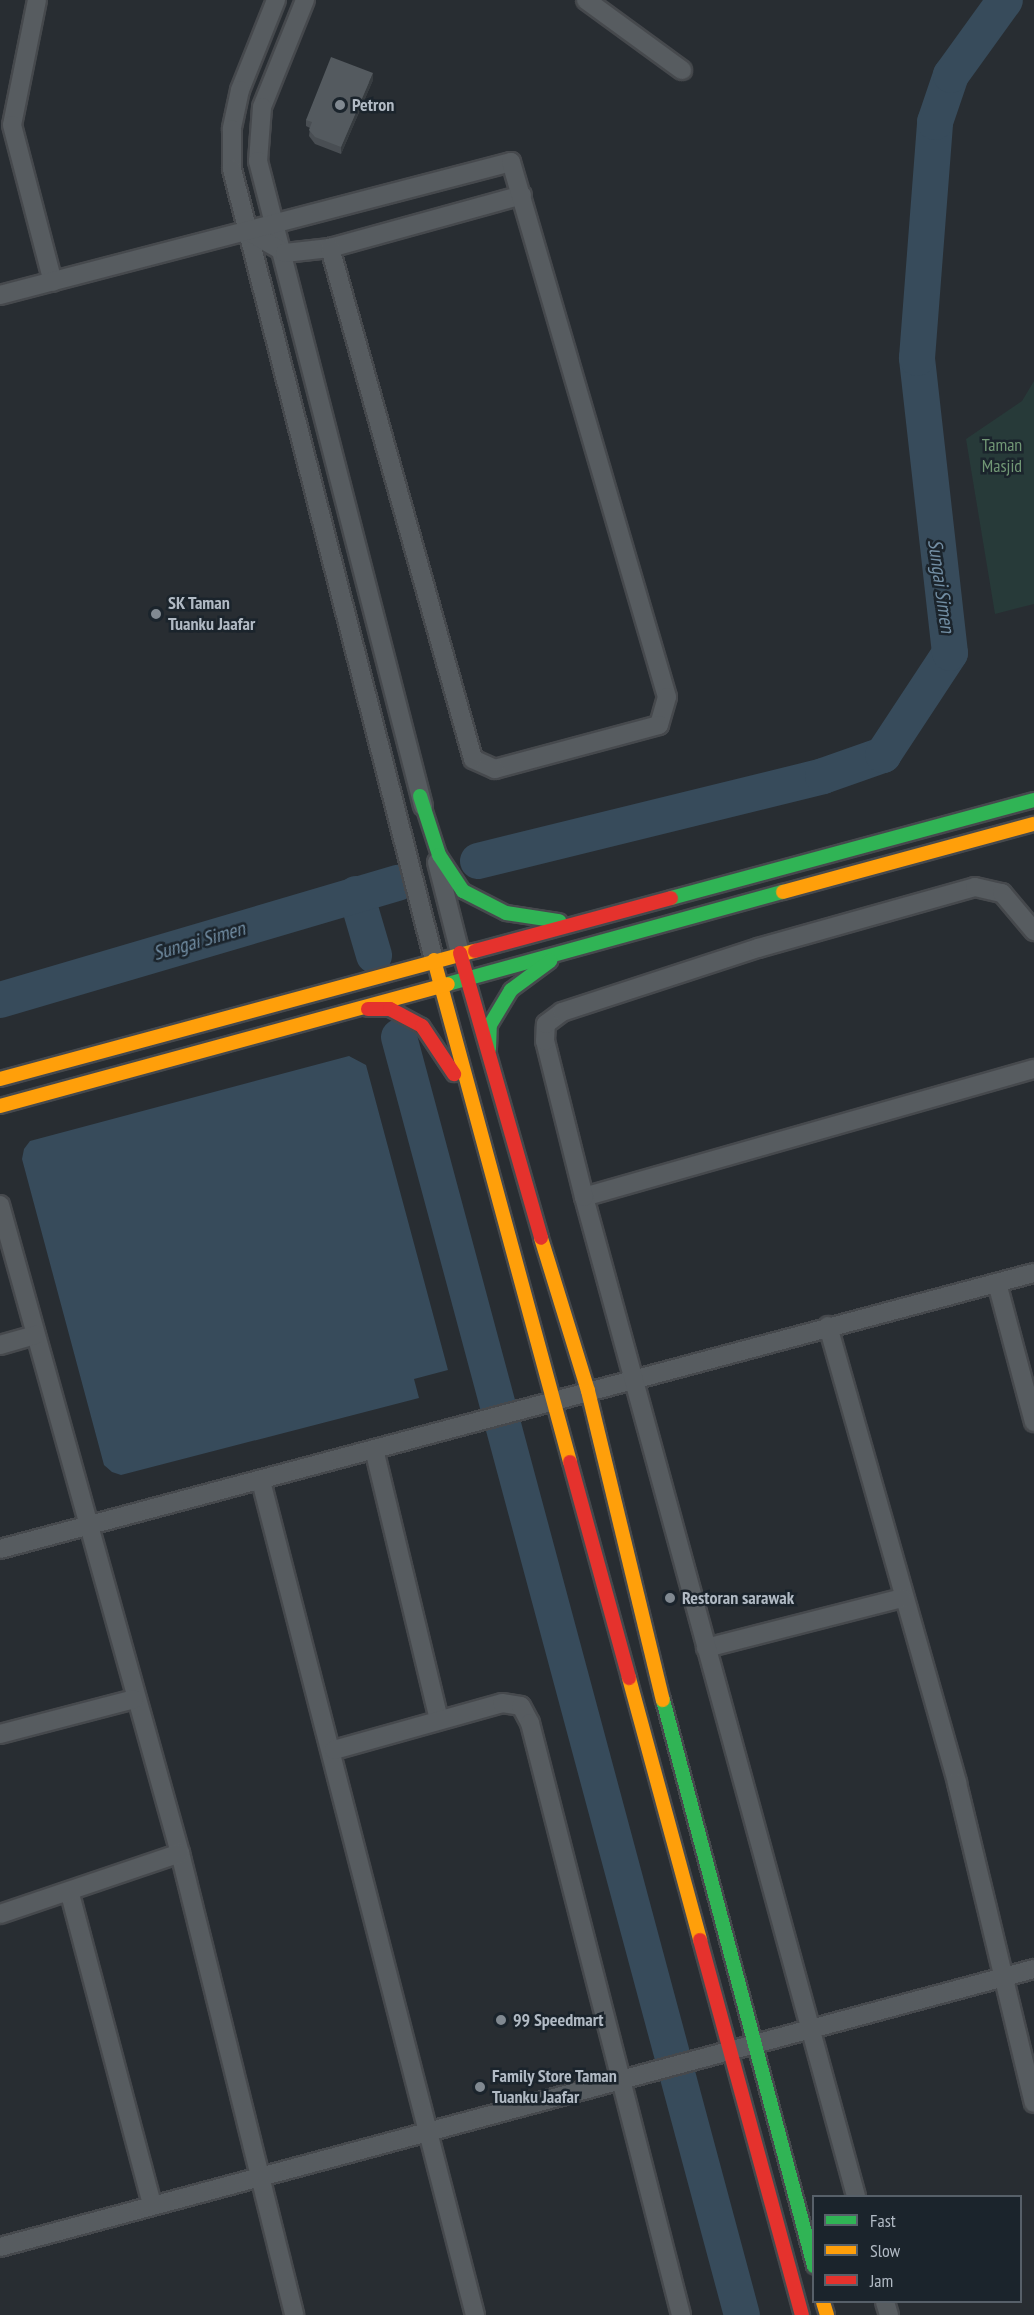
<!DOCTYPE html>
<style>
body{margin:0}
#map{position:relative;width:1034px;height:2315px;overflow:hidden;background:#282d32;font-family:"PT Sans Narrow",sans-serif}
div>[style]{position:absolute}
.green>*{inset:0;background:#273a39}
.water>*{inset:0;background:#374b5b}
.river>*{height:36px;margin:-18px;padding:0 18px;transform-origin:18px;border-radius:18px;background:#374b5b}
.roads{filter:drop-shadow(2px 0 #46494d) drop-shadow(-2px 0 #46494d) drop-shadow(0 2px #46494d) drop-shadow(0 -2px #46494d)}
.street>*{height:18px;margin:-9px;padding:0 9px;transform-origin:9px;border-radius:9px;background:#575c60}
.fast>*{height:14px;margin:-7px;padding:0 7px;transform-origin:7px;border-radius:7px;background:#30b455}
.slow>*{height:14px;margin:-7px;padding:0 7px;transform-origin:7px;border-radius:7px;background:#ff9f0a}
.jam>*{height:14px;margin:-7px;padding:0 7px;transform-origin:7px;border-radius:7px;background:#e5322d}
.wall>*{inset:0;background:#494e53}
.shaded-wall>*{inset:0;background:#373c40}
.building>*{inset:0;background:#545a5f}
.dots>*{width:16px;height:16px;translate:-50% -50%;box-sizing:border-box;border:3px solid #1b242c;border-radius:50%}
span{translate:-50% -50%;white-space:nowrap;text-align:center;line-height:1.15;-webkit-text-stroke:5px #1b242c;paint-order:stroke}
.poi-label{font-size:18px;color:#b1bac4;font-weight:700}
.left{translate:0 -50%;text-align:left}
.park-label{font-size:18px;color:#719775}
.water-label{font-size:20px;color:#738fa5;font-style:italic}
.legend{position:absolute;left:812px;top:2195px;width:210px;height:108px;box-sizing:border-box;background:#1b242c;border:2px solid #576069;margin:0;padding:8px 10px;list-style:none;font-size:18px;color:#b1bac4}
.legend li{display:flex;align-items:center;gap:12px;height:30px}
.legend b{width:30px;border:2px solid #576069}
</style>
<div id="map">
<div class="green">
<i style="clip-path:polygon(1034px 381px,1034px 604px,995px 614px,966px 439px,1022px 401px)"></i>
</div>
<div class="water">
<i style="clip-path:polygon(349px 1056px,366px 1065px,448px 1370px,414px 1379px,419px 1398px,121px 1475px,112px 1472px,104px 1465px,22px 1159px,24px 1149px,30px 1141px)"></i>
</div>
<div class="river">
<i style="left:478px;top:861px;width:355px;rotate:-13.8deg"></i>
<i style="left:823px;top:776px;width:64px;rotate:-19.3deg"></i>
<i style="left:883px;top:755px;width:122px;rotate:-56.7deg"></i>
<i style="left:950px;top:653px;width:297px;rotate:-96.4deg"></i>
<i style="left:917px;top:358px;width:237px;rotate:-85.6deg"></i>
<i style="left:935px;top:122px;width:50px;rotate:-71.2deg"></i>
<i style="left:951px;top:75px;width:92px;rotate:-54.2deg"></i>
<i style="left:356px;top:894px;width:64px;rotate:73.6deg"></i>
<i style="left:0;top:1000px;width:415px;rotate:-16.4deg"></i>
<i style="left:399px;top:1037px;width:1323px;rotate:74.98deg"></i>
</div>
<div class="roads">
<div class="street">
<i style="left:37px;top:0;width:127px;rotate:101.3deg"></i>
<i style="left:12px;top:125px;width:162px;rotate:75.4deg"></i>
<i style="left:276px;top:0;width:97px;rotate:111.8deg"></i>
<i style="left:240px;top:90px;width:40px;rotate:102deg"></i>
<i style="left:232px;top:129px;width:40px;rotate:90deg"></i>
<i style="left:232px;top:169px;width:816px;rotate:75.67deg"></i>
<i style="left:305px;top:0;width:115px;rotate:111.9deg"></i>
<i style="left:262px;top:107px;width:54px;rotate:94.2deg"></i>
<i style="left:258px;top:161px;width:666px;rotate:75.65deg"></i>
<i style="left:586px;top:0;width:119px;rotate:36.1deg"></i>
<i style="left:251px;top:233px;width:39px;rotate:30deg"></i>
<i style="left:285px;top:253px;width:45px;rotate:-6.3deg"></i>
<i style="left:330px;top:248px;width:199px;rotate:-15.4deg"></i>
<i style="left:0;top:295px;width:528px;rotate:-14.59deg"></i>
<i style="left:511px;top:162px;width:557px;rotate:73.74deg"></i>
<i style="left:667px;top:697px;width:29px;rotate:106deg"></i>
<i style="left:659px;top:725px;width:170px;rotate:165deg"></i>
<i style="left:495px;top:769px;width:24px;rotate:-156deg"></i>
<i style="left:473px;top:759px;width:531px;rotate:-105.63deg"></i>
<i style="left:437px;top:862px;width:94px;rotate:75.8deg"></i>
<i style="left:584px;top:1197px;width:468px;rotate:-15.9deg"></i>
<i style="left:0;top:1205px;width:673px;rotate:74.48deg"></i>
<i style="left:180px;top:1853px;width:476px;rotate:76.1deg"></i>
<i style="left:997px;top:1283px;width:144px;rotate:75.1deg"></i>
<i style="left:828px;top:1326px;width:475px;rotate:74.2deg"></i>
<i style="left:957px;top:1783px;width:329px;rotate:76.5deg"></i>
<i style="left:0;top:1345px;width:37px;rotate:-16deg"></i>
<i style="left:374px;top:1449px;width:278px;rotate:76.5deg"></i>
<i style="left:261px;top:1481px;width:861px;rotate:75.61deg"></i>
<i style="left:0;top:1549px;width:1070px;rotate:-14.95deg"></i>
<i style="left:706px;top:1648px;width:202px;rotate:-14.3deg"></i>
<i style="left:0;top:1734px;width:138px;rotate:-14.6deg"></i>
<i style="left:334px;top:1750px;width:174px;rotate:-15.6deg"></i>
<i style="left:502px;top:1703px;width:19px;rotate:9deg"></i>
<i style="left:521px;top:1706px;width:19px;rotate:62deg"></i>
<i style="left:530px;top:1723px;width:611px;rotate:75.69deg"></i>
<i style="left:70px;top:1894px;width:322px;rotate:75.2deg"></i>
<i style="left:0;top:1914px;width:190px;rotate:-18.7deg"></i>
<i style="left:856px;top:2196px;width:1035px;rotate:-105.23deg"></i>
<i style="left:584px;top:1197px;width:161px;rotate:-104deg"></i>
<i style="left:545px;top:1041px;width:17px;rotate:-87deg"></i>
<i style="left:546px;top:1024px;width:20px;rotate:-37deg"></i>
<i style="left:562px;top:1012px;width:206px;rotate:-18.1deg"></i>
<i style="left:758px;top:948px;width:225px;rotate:-15.7deg"></i>
<i style="left:975px;top:887px;width:28px;rotate:13deg"></i>
<i style="left:1002px;top:893px;width:50px;rotate:49.9deg"></i>
<i style="left:0;top:2247px;width:1071px;rotate:-15.05deg"></i>
<i style="left:885px;top:2302px;width:14px;rotate:73deg"></i>
</div>
<div class="fast">
<i style="left:420px;top:796px;width:62px;rotate:72.1deg"></i>
<i style="left:439px;top:855px;width:43px;rotate:56.3deg"></i>
<i style="left:463px;top:891px;width:48px;rotate:27.1deg"></i>
<i style="left:506px;top:913px;width:54px;rotate:8.6deg"></i>
<i style="left:671px;top:898px;width:376px;rotate:-15.1deg"></i>
<i style="left:448px;top:984px;width:347px;rotate:-15.4deg"></i>
<i style="left:489px;top:1049px;width:24px;rotate:-88deg"></i>
<i style="left:490px;top:1025px;width:41px;rotate:-59deg"></i>
<i style="left:511px;top:990px;width:49px;rotate:-36.6deg"></i>
<i style="left:663px;top:1700px;width:586px;rotate:75.06deg"></i>
</div>
<div class="slow">
<i style="left:783px;top:892px;width:260px;rotate:-15.2deg"></i>
<i style="left:434px;top:960px;width:520px;rotate:74.84deg"></i>
<i style="left:0;top:1079px;width:492px;rotate:-15.1deg"></i>
<i style="left:0;top:1106px;width:464px;rotate:-15.2deg"></i>
<i style="left:541px;top:1238px;width:160px;rotate:72.9deg"></i>
<i style="left:588px;top:1391px;width:318px;rotate:76.4deg"></i>
<i style="left:629px;top:1678px;width:271px;rotate:74.8deg"></i>
<i style="left:823px;top:2302px;width:14px;rotate:73deg"></i>
</div>
<div class="jam">
<i style="left:475px;top:951px;width:203px;rotate:-15.1deg"></i>
<i style="left:460px;top:953px;width:296px;rotate:74.1deg"></i>
<i style="left:368px;top:1009px;width:22px"></i>
<i style="left:390px;top:1009px;width:36px;rotate:28deg"></i>
<i style="left:422px;top:1026px;width:58px;rotate:56.3deg"></i>
<i style="left:570px;top:1462px;width:224px;rotate:74.7deg"></i>
<i style="left:700px;top:1940px;width:389px;rotate:74.8deg"></i>
</div>
</div>
<div class="wall">
<i style="clip-path:polygon(373px 80px,341px 154px,315px 144px,309px 136px,310px 128px,306px 126px,306px 120px)"></i>
</div>
<div class="shaded-wall">
<i style="clip-path:polygon(373px 73px,373px 80px,341px 154px,341px 147px)"></i>
</div>
<div class="building">
<i style="clip-path:polygon(331px 57px,373px 73px,341px 147px,315px 137px,309px 130px,312px 122px,306px 120px)"></i>
</div>
<div class="dots">
<i style="left:340px;top:105px;background:#818991"></i>
<i style="left:156px;top:614px;background:#818991"></i>
<i style="left:670px;top:1598px;background:#818991"></i>
<i style="left:501px;top:2020px;background:#818991"></i>
<i style="left:480px;top:2087px;background:#818991"></i>
</div>
<div class="poi-label">
<span class="left" style="left:352px;top:105px">Petron</span>
<span class="left" style="left:168px;top:614px">SK Taman<br>Tuanku Jaafar</span>
<span class="left" style="left:682px;top:1598px">Restoran sarawak</span>
<span class="left" style="left:513px;top:2020px">99 Speedmart</span>
<span class="left" style="left:492px;top:2087px">Family Store Taman<br>Tuanku Jaafar</span>
</div>
<div class="park-label">
<span style="left:1002px;top:456px">Taman<br>Masjid</span>
</div>
<div class="water-label">
<span style="left:941px;top:586px;rotate:82deg">Sungai Simen</span>
<span style="left:199px;top:941px;rotate:-16deg">Sungai Simen</span>
</div>
<ul class="legend">
<li><b style="height:8px;background:#30b455"></b>Fast</li>
<li><b style="height:8px;background:#ff9f0a"></b>Slow</li>
<li><b style="height:8px;background:#e5322d"></b>Jam</li>
</ul>
</div>
